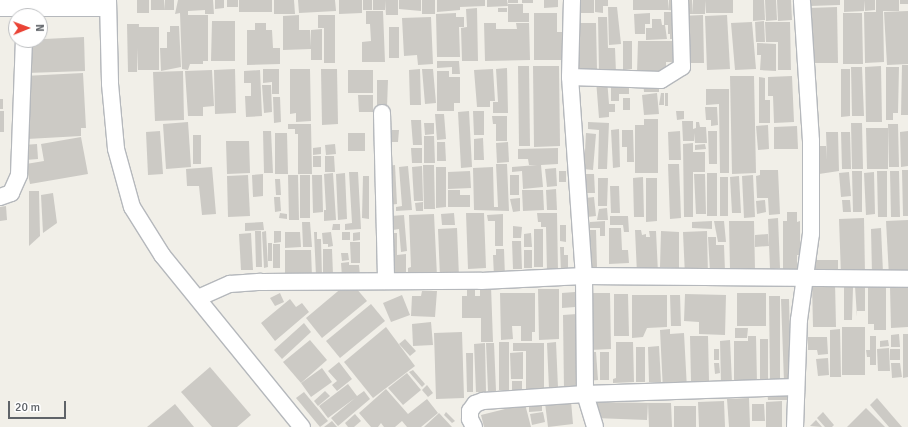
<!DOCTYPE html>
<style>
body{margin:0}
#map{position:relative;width:908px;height:427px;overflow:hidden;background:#f1efe8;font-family:Signika,sans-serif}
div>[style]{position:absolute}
.building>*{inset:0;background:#cccac5}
.roads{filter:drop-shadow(1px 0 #b5b8bc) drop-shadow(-1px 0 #b5b8bc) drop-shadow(0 1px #b5b8bc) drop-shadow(0 -1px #b5b8bc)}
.street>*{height:16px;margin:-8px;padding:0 8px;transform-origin:8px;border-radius:8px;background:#fff}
span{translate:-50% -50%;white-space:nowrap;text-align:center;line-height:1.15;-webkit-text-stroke:3px #fff;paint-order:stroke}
.north{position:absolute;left:8px;top:8px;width:40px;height:40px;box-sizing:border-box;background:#fff;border:1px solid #bfc1c3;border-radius:50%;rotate:89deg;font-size:11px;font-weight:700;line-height:16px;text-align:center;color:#5f6368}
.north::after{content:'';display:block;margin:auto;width:14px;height:18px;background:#ea4335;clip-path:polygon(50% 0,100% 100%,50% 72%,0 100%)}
.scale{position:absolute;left:8px;top:401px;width:58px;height:18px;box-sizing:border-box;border:2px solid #5f6368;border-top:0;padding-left:5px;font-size:12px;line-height:14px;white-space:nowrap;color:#5f6368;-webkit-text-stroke:3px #fff;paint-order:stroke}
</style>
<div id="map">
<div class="building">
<i style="clip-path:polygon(137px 0,149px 0,149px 13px,137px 13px)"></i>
<i style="clip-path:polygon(151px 0,164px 0,165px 10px,151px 10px)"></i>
<i style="clip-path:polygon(165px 0,174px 0,174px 10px,165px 10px)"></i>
<i style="clip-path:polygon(178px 0,213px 0,214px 14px,205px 14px,205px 10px,188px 11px,188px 15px,208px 15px,208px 61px,203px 61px,203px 64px,190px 64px,188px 70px,182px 69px,180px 13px,175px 14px)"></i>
<i style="clip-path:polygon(215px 0,224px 0,224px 8px,215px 9px)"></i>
<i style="clip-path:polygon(227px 0,238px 0,238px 7px,227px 7px)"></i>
<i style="clip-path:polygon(239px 0,272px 0,272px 12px,239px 12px)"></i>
<i style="clip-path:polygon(274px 0,294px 0,295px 14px,274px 14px)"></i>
<i style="clip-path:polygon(298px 0,335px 0,336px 11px,299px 13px)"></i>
<i style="clip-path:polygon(339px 0,362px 0,362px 13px,339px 14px)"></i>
<i style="clip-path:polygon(363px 0,372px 0,372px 10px,363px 10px)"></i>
<i style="clip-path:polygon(373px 0,385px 0,385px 10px,373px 10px)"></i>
<i style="clip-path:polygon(385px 0,398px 0,398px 15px,386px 15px)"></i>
<i style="clip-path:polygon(399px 0,421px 0,421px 11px,399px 9px)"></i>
<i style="clip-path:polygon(422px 0,435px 0,435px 14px,422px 14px)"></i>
<i style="clip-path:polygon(437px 0,460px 0,460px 10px,437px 12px)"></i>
<i style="clip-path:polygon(460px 0,485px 0,485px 6px,460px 7px)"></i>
<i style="clip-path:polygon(487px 0,507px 0,508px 6px,487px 7px)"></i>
<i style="clip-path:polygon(508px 0,518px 0,518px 3px,508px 3px)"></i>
<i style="clip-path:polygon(522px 0,533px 0,533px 3px,522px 3px)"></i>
<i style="clip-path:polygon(544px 0,558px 0,558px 7px,544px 8px)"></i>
<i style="clip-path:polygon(576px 0,594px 0,594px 13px,576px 13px)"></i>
<i style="clip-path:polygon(595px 0,608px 0,608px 6px,603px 6px,603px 13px,595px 12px)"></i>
<i style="clip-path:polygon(633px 0,657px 0,657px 10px,633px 10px)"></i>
<i style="clip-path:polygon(657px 0,668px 0,668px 10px,657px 10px)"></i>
<i style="clip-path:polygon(669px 0,678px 0,678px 11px,668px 10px)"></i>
<i style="clip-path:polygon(682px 0,692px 0,693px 14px,682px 14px)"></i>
<i style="clip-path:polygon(693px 0,705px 0,705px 14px,693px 14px)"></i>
<i style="clip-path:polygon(705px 0,733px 0,733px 13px,706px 13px)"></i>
<i style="clip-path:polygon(753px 0,764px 0,765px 20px,753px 21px)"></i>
<i style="clip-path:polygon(765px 0,776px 0,777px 20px,766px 21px)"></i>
<i style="clip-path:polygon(777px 0,791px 0,792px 20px,778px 21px)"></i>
<i style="clip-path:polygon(810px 0,840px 0,840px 5px,810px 6px)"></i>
<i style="clip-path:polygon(844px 0,864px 0,864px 11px,844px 12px)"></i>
<i style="clip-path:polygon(864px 0,875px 0,875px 10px,865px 11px)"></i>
<i style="clip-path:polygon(876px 0,899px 0,899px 11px,883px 11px,884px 62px,865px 63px,864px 12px,876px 12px)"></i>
<i style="clip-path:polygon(900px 0,908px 0,908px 4px,900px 4px)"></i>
<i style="clip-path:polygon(508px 4px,523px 4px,523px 13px,529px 13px,529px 22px,508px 22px)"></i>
<i style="clip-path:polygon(608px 7px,617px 7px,621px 44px,609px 45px)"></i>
<i style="clip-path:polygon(837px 7px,838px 63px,810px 63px,808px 8px)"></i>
<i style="clip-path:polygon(477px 8px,478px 61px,462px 61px,461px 28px,467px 27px,466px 9px)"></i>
<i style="clip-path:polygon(498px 8px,507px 8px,507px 12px,498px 12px)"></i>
<i style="clip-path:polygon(366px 11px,383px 11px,385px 62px,362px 62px,362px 42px,371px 41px,370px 24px,366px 24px)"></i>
<i style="clip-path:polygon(908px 11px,908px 64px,887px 65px,884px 12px)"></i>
<i style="clip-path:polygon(664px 12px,675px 12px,676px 39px,670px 39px,670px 34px,668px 34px,668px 25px,664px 25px)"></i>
<i style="clip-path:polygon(456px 13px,456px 17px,464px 17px,464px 27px,459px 27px,460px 57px,437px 57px,436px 14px)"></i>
<i style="clip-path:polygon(534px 13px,557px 13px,557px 32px,564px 32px,564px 60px,534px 60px)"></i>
<i style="clip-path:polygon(650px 13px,650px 24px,645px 24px,645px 34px,635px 34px,634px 14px)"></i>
<i style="clip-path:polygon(843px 13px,862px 13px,863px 64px,843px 64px)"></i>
<i style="clip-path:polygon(299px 15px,299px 30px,310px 30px,311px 47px,311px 30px,322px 29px,322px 60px,311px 60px,311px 49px,283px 50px,283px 16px)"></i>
<i style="clip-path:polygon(318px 15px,335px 15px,335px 63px,324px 63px,324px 28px,318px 28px)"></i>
<i style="clip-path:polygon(703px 15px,704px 63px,682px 63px,680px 16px)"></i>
<i style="clip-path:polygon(727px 15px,730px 69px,707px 70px,705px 16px)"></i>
<i style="clip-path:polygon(431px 17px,433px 64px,418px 65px,417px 55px,404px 56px,402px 18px)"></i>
<i style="clip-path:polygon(598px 17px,607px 17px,608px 48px,615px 48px,616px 73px,599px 73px)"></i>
<i style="clip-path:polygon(652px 19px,661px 19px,662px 25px,665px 25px,667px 39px,646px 40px,646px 28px,652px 28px)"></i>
<i style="clip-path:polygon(212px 21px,235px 21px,235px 61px,211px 61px)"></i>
<i style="clip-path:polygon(764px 21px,765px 42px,756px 42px,755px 22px)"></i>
<i style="clip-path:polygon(752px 22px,756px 69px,735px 70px,731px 23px)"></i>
<i style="clip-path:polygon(765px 22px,777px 22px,777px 29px,777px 22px,790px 22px,791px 70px,778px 70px,778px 42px,766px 42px)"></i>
<i style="clip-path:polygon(255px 23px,266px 23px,266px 30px,272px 30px,273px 48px,280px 48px,280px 64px,247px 65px,247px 30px,255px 30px)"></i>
<i style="clip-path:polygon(484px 23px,496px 23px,496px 29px,517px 29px,516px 23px,529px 23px,530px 60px,485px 61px)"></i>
<i style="clip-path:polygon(578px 23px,596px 23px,597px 70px,579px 71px)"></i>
<i style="clip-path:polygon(127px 24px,139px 24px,137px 72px,128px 72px)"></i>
<i style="clip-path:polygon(170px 26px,179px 26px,181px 67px,161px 71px,160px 48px,167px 48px,167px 32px,170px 32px)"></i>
<i style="clip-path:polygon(138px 27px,159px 27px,159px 70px,138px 70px)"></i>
<i style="clip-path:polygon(389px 27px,399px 27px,399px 58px,389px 58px)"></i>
<i style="clip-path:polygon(84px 37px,85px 71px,27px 73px,25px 40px)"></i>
<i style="clip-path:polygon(623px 41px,632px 41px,632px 69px,623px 70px)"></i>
<i style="clip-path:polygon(638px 41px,676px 41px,675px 62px,666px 62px,666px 73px,637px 73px)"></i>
<i style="clip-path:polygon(757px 43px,776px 44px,776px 71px,760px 70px,761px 55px,757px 55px)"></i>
<i style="clip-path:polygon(437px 61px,459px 61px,460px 74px,452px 74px,452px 67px,437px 68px)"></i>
<i style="clip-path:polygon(902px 65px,908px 65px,908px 115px,901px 115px)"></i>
<i style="clip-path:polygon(518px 66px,529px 66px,530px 146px,519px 146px)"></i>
<i style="clip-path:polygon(533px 66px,559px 66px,560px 146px,534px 147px)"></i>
<i style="clip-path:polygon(881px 66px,882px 122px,866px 122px,865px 67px)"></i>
<i style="clip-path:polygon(851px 67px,862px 67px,864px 116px,852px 116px)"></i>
<i style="clip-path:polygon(886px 67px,899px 67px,898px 113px,893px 113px,893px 120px,886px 120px)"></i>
<i style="clip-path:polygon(507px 68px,508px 113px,493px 113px,493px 102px,498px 102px,496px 69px)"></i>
<i style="clip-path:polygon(235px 69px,236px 113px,215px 114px,214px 70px)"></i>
<i style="clip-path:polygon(263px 69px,279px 69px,279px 94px,272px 94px,272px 82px,263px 83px)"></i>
<i style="clip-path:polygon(290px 69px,310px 69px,311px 121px,296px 122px,296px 113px,290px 114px)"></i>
<i style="clip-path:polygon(321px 69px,337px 69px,338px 124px,322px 125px)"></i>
<i style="clip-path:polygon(420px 69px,421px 105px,410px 105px,409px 70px)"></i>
<i style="clip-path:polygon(422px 69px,433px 69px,436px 103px,425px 104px)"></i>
<i style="clip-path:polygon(493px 69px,495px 101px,490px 101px,490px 107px,477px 107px,474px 70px)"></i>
<i style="clip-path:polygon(841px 69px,850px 69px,850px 116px,841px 117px)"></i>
<i style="clip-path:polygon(212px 70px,214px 106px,203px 107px,203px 116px,188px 116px,185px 71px)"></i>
<i style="clip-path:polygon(260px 70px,262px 116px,246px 117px,245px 96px,251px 96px,251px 83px,244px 83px,244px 71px)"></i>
<i style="clip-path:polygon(348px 70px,373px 70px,373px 93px,348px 93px)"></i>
<i style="clip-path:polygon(183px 71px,184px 120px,155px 121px,153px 72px)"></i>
<i style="clip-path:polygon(437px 71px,449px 71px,449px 77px,460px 77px,460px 103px,454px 103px,454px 111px,437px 111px)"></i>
<i style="clip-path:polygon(83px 73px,86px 128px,81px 128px,81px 136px,27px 139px,24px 76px)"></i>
<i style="clip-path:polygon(730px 76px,754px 76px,756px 173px,732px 174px)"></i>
<i style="clip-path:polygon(792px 76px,794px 122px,774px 123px,773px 96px,768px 96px,768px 77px)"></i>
<i style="clip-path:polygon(759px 77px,765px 78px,765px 100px,770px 100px,770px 123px,759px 123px)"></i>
<i style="clip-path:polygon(607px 79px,609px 104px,615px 104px,615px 112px,609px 112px,609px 117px,599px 118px,596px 80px)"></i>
<i style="clip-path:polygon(377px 80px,388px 80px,387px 107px,377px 107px)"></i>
<i style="clip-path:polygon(611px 80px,629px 80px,629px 94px,619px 94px,619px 101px,611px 101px)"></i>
<i style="clip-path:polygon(643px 81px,659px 81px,659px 92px,644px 92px)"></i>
<i style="clip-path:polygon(262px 85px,271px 85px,272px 112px,264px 113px)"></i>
<i style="clip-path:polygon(706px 89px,729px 89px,729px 173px,720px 173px,719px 104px,706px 105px)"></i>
<i style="clip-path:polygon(657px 93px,659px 114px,644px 115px,642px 95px)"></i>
<i style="clip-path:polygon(661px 93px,664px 93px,664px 105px,659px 105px)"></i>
<i style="clip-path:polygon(665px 93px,668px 93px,668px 106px,665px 106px)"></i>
<i style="clip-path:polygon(358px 95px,373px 95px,373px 112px,359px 112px)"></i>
<i style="clip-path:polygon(273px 97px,280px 97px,281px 122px,274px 123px)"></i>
<i style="clip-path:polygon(623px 98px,630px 98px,630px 110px,623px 110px)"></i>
<i style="clip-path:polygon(0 99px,3px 99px,3px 109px,0 109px)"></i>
<i style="clip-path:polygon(705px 107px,717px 107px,718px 125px,711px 126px,711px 120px,706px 120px)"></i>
<i style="clip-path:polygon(0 111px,4px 111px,4px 132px,0 132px)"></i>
<i style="clip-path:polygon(469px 111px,472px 167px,461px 168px,458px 112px)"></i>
<i style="clip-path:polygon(473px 111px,484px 111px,484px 135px,474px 135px)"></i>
<i style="clip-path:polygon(676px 111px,684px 111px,684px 119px,677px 120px)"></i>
<i style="clip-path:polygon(435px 114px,444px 114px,446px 139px,437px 140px)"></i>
<i style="clip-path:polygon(492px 116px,507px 116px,507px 141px,496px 141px,496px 124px,493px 124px)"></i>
<i style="clip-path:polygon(644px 119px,658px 119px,658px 173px,635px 173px,635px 125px,644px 125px)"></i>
<i style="clip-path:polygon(411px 120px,421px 120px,422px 145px,413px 145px)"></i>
<i style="clip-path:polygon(682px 121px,693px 121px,693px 129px,696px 128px,696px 122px,699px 122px,700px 127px,706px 127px,707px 143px,695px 143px,694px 133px,694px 141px,683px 141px)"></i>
<i style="clip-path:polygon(188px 122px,191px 167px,166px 169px,163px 124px)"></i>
<i style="clip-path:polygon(588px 122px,609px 123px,607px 169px,598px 169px,599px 130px,588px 129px)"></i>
<i style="clip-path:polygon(424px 123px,434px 123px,434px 134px,425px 135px)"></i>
<i style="clip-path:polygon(851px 123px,862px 123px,863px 169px,852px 169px)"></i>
<i style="clip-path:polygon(288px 124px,311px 124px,312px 174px,298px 174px,298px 134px,295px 134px,295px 129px,288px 129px)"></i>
<i style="clip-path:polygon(888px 124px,898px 124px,899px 167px,889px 167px)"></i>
<i style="clip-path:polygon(768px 125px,769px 149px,758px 150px,756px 126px)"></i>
<i style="clip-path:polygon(797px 126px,798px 149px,774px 149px,774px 127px)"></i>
<i style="clip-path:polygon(866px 128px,888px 128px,888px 169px,867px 169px)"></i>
<i style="clip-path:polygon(619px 129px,620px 167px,613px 168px,611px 130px)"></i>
<i style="clip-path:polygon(392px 130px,399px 130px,398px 142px,391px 142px)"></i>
<i style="clip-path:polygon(622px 130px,633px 130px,634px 162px,627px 162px,627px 147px,622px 147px)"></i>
<i style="clip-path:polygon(160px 131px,163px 174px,148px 175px,146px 132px)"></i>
<i style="clip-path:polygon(263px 131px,271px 131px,273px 173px,264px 173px)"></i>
<i style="clip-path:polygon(680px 131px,681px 160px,669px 160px,668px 132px)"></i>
<i style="clip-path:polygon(708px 131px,717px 131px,717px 164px,709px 164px)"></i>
<i style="clip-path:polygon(908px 131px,908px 166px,901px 167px,900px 132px)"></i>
<i style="clip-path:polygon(826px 132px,838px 132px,839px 171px,819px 174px,818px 146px,826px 146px,827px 160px)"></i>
<i style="clip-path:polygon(841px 132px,850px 132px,851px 169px,842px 169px)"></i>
<i style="clip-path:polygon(275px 133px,287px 133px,288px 174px,275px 174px)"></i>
<i style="clip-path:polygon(348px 133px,365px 133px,365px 151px,348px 151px)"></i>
<i style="clip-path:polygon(586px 133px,596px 134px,593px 170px,584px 169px)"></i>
<i style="clip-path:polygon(193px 135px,201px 135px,201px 164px,193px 164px)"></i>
<i style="clip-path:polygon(424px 136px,434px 136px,435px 163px,424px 163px)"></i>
<i style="clip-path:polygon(81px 137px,88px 174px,30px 184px,26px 164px,44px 161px,41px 144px)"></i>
<i style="clip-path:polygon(483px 138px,484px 160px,474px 160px,474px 139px)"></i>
<i style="clip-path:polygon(226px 141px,249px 141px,250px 173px,227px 174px)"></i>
<i style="clip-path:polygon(437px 142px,445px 142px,446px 161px,437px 161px)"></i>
<i style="clip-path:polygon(508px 142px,509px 162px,497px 163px,496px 143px)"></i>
<i style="clip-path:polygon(693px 143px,693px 152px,705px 152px,705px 172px,693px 172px,693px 217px,684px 217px,683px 144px)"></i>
<i style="clip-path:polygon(37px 144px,38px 159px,25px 160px,23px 145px)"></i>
<i style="clip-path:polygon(335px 144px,336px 154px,326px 155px,325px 145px)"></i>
<i style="clip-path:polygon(705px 144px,706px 149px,695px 150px,695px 145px)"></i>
<i style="clip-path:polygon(321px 147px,321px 154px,313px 155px,313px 148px)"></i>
<i style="clip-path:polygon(411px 148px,422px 148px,422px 163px,412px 163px)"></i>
<i style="clip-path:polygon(558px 148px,558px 164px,541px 165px,543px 187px,523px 189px,522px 171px,512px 172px,512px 167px,537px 165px,529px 165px,528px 159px,518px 159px,518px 149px)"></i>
<i style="clip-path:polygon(313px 156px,321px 156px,321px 167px,313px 167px)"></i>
<i style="clip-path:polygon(325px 156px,334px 156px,335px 172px,325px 172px)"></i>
<i style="clip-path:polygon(496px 164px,507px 164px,509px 211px,474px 210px,473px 168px,493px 167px,494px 207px,498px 207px)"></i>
<i style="clip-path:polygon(668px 164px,679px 164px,681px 218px,670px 219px)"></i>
<i style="clip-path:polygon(395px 165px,397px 204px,388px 205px,386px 166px)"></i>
<i style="clip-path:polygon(423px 165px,434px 165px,435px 209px,424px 209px)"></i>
<i style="clip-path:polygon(408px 166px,412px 210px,396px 211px,396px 207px,402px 206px,399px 167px)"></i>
<i style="clip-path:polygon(422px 166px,423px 201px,414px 201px,412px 167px)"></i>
<i style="clip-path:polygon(212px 167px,216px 214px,202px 215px,199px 186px,187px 186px,186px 169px)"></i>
<i style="clip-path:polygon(436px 167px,446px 167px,446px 207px,436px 208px)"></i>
<i style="clip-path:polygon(556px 168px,557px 186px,547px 187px,545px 169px)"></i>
<i style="clip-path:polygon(760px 170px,778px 170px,780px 214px,769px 215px,768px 198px,757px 198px,756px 176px,760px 175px)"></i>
<i style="clip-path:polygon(902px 170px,908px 170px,908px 216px,903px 216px)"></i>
<i style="clip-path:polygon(470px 171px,471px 188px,448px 189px,448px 172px)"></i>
<i style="clip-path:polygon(559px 171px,566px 171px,566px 182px,559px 182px)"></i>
<i style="clip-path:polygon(852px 171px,862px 171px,862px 212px,853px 212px)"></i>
<i style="clip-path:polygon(877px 171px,887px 171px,887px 217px,878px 217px)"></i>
<i style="clip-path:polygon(890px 171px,899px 171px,900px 217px,891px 217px)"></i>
<i style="clip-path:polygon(349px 172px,358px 172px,361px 229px,345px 230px,345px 224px,352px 223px)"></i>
<i style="clip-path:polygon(849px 172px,851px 196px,841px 197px,839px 173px)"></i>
<i style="clip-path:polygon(874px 172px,875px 214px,866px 215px,864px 173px)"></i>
<i style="clip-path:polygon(333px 173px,336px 220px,324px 221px,324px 210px,326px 210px,324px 174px)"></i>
<i style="clip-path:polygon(345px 173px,347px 219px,338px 220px,336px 174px)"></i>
<i style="clip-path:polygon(707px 173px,717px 173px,717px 216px,707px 216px)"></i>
<i style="clip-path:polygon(263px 174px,263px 196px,253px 197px,252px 175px)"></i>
<i style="clip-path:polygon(584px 174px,594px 174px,595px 193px,584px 193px)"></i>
<i style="clip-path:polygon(694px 174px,705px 174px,706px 214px,696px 214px)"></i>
<i style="clip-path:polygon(248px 175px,250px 216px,228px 217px,227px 176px)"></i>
<i style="clip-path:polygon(288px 175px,298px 175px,299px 220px,289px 220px)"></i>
<i style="clip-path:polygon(300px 175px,310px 175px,310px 218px,300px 218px)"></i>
<i style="clip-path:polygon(312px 175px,322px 175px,323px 212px,313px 213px)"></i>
<i style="clip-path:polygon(510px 175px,519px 175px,519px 195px,510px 195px)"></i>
<i style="clip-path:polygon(753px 175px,755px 217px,744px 218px,742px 176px)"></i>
<i style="clip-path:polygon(363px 176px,369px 176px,369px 219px,362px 218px)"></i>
<i style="clip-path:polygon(739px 176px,741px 213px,732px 213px,730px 177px)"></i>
<i style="clip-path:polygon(643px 177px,644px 217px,634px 217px,633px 178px)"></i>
<i style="clip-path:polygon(720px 177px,728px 177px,728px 216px,720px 216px)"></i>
<i style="clip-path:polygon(598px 178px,608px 178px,607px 206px,598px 206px)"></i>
<i style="clip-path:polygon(646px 178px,657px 178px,657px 221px,646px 222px)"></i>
<i style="clip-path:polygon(275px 179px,280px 179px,281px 195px,276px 195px)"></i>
<i style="clip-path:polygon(610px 186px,619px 186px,620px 213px,611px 213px)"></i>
<i style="clip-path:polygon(556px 189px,557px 210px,547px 210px,546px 190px)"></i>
<i style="clip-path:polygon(448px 190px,460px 190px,460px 195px,470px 195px,470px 207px,448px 207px)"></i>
<i style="clip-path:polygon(522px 190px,543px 190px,544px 210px,523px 211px)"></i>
<i style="clip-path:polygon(29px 191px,39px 191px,40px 236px,29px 246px)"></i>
<i style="clip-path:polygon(53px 193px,57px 223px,43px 233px,41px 195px)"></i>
<i style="clip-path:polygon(274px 197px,280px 197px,281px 211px,275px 212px)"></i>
<i style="clip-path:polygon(594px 197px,596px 216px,587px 217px,585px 198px)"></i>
<i style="clip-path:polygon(520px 198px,520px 211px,513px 212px,510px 199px)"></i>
<i style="clip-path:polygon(765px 200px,766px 212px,757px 214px,756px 201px)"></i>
<i style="clip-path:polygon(842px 200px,850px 200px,851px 212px,843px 212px)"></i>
<i style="clip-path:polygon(423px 202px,423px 211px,416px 211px,415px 203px)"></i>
<i style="clip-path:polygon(6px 206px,7px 220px,0 221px,0 207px)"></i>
<i style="clip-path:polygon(607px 208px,608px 220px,597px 220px,599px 209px)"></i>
<i style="clip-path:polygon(787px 212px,797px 212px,797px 222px,800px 221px,800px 255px,797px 255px,797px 271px,783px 271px,783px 221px,787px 221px)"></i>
<i style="clip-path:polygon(280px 213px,287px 214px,287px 219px,279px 218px)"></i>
<i style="clip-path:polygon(454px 213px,455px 225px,442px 225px,441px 214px)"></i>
<i style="clip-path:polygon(466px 213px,484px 213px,486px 268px,468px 269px)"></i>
<i style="clip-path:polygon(537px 213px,557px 213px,558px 271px,547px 272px,546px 227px,541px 227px,541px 222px,538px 222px)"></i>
<i style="clip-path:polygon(434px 214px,437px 276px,408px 278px,408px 268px,411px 267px,409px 215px)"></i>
<i style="clip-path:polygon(503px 214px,503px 246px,495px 246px,495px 221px,488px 221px,487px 215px)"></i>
<i style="clip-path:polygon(404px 215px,407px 251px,401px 252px,399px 229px,393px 230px,391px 216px)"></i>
<i style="clip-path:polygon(610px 216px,628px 216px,629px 232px,624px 232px,623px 225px,610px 225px)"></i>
<i style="clip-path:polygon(778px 218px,780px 268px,770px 269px,768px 219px)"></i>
<i style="clip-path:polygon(864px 218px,865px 274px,841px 275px,839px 219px)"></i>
<i style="clip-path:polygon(908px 220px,908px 275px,889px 276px,886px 221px)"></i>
<i style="clip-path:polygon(605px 221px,605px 236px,600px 236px,600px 228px,590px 228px,590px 222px)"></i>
<i style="clip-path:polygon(712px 221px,712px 229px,692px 228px,692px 222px)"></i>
<i style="clip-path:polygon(714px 221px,724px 221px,726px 242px,718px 242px)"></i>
<i style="clip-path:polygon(729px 221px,754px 221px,755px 270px,730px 270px)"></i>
<i style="clip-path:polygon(263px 222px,264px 230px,245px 231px,245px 223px)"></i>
<i style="clip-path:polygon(302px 222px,310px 222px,312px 247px,303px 247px)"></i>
<i style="clip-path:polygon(333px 224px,340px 224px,340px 230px,332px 230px)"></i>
<i style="clip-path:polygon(560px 225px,566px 225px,566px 242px,560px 241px)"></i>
<i style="clip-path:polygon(513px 226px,522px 227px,521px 238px,513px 238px)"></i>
<i style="clip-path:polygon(457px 228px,459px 277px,440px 277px,438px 229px)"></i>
<i style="clip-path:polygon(609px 228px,621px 228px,622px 250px,628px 250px,629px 263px,609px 264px)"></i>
<i style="clip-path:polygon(881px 228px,883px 273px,872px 274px,871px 229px)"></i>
<i style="clip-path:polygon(534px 229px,543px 229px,543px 267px,534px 267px)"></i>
<i style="clip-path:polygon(586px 230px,596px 230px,597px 267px,587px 267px)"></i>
<i style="clip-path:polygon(635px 230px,641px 230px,642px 235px,646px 234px,646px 237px,650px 237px,649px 231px,656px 231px,658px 273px,637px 274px)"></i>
<i style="clip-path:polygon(255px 231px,261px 231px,262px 267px,256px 267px)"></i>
<i style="clip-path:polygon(266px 231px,268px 267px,264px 268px,262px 232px)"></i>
<i style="clip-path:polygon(274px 231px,281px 231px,281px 242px,274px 243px)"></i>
<i style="clip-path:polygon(661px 231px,679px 232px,679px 268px,660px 267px)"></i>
<i style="clip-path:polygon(707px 231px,708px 276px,685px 276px,683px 232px)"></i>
<i style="clip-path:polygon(285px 232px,300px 232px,301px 247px,285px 248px)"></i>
<i style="clip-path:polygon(314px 232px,317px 232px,317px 239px,321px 239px,322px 276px,316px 276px)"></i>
<i style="clip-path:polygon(331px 232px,333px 246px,328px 247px,328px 244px,323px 244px,322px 233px)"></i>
<i style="clip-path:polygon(342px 232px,350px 232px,350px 240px,342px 240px)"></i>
<i style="clip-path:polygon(360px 232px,360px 240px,353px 241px,353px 233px)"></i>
<i style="clip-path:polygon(251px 233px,253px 270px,241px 270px,239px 234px)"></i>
<i style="clip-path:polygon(389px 233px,397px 233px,397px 255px,406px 254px,406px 272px,389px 272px)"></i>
<i style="clip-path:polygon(531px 233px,532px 247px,524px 247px,524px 234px)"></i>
<i style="clip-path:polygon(768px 234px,769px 246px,755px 247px,755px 235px)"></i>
<i style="clip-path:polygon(708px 237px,716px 237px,716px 245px,724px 245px,725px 271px,710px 272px)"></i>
<i style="clip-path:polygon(512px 241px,521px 241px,522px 269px,513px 269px)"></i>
<i style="clip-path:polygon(350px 242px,360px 242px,360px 263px,351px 263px)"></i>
<i style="clip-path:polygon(268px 243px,272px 243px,272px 261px,268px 261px)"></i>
<i style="clip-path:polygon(273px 244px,280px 244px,280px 268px,273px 268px)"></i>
<i style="clip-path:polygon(560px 247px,564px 247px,564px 255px,568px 255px,568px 274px,561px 273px)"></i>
<i style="clip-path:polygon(323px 249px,332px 249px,333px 275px,323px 275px)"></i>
<i style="clip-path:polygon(496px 249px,504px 249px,505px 277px,494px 277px,493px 255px,496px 255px)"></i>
<i style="clip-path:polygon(285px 250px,311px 250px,312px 277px,285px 278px)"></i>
<i style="clip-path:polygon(524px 250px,532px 250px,532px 268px,524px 268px)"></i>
<i style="clip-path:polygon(341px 253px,348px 253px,349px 260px,342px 261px)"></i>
<i style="clip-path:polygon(815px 260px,838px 260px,838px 278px,811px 278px,811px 265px,815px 266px)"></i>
<i style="clip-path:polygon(349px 262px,349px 265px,359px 265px,360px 276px,342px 277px,341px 263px)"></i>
<i style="clip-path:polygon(350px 281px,367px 301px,322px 338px,306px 318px)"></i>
<i style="clip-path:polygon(835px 282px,836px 327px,813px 327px,812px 283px)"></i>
<i style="clip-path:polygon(868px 285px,886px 285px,886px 330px,874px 330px,874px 324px,868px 324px)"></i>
<i style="clip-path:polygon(480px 286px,491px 286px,493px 342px,481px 342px,481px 318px,462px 318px,462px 296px,467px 296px,467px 288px,475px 287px,475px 296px,480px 296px)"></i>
<i style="clip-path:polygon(855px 286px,865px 286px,865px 311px,857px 311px,857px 317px)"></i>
<i style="clip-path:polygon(908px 286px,908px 327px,891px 328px,890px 287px)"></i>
<i style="clip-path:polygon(844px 287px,853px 287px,852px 320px,844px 320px)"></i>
<i style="clip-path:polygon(538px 289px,559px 289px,559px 339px,539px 340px)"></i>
<i style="clip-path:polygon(422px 291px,437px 291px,435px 317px,411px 316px,412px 296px,421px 296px)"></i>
<i style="clip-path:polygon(575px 292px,575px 307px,562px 308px,562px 293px)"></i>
<i style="clip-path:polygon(280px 293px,284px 302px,275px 306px,270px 298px)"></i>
<i style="clip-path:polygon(500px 293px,535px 293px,535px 332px,532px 332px,532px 341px,521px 341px,521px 326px,512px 326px,513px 339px,501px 340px)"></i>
<i style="clip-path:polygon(588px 293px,610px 293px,611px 349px,590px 350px)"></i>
<i style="clip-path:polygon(737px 293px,766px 293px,766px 326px,737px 326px)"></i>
<i style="clip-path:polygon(614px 294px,628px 294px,629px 336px,614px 336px)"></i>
<i style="clip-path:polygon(685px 294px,726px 295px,725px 335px,699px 334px,699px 322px,684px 321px)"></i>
<i style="clip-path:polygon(402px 295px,410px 315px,391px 322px,383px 303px)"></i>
<i style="clip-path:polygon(632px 295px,667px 295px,667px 327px,647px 328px,643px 337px,632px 338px)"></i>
<i style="clip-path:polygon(670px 295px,680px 295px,681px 326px,671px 326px)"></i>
<i style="clip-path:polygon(769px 296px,780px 296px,780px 383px,770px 383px)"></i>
<i style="clip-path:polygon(290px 299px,296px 307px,302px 303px,309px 312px,275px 341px,261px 323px)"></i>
<i style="clip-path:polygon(781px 299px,789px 299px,791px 381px,784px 382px)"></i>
<i style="clip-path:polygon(371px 304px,385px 321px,340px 358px,326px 341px)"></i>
<i style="clip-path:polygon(577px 314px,578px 389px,564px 390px,563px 315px)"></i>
<i style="clip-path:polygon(431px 322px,433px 345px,413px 346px,412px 324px)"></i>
<i style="clip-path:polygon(304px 323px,311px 332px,282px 359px,274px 350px)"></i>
<i style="clip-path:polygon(386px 327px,415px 366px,373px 398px,344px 362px)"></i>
<i style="clip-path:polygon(842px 327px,865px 327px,865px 375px,842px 375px)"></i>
<i style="clip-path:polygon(735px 328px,748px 328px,747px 338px,735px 338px)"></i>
<i style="clip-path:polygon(670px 329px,670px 334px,684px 333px,687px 389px,663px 391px,660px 330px)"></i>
<i style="clip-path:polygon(840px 329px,841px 377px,830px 377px,830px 330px)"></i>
<i style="clip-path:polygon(462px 332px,464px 398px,436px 399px,434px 333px)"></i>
<i style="clip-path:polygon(899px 334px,900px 347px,891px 347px,891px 335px)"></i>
<i style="clip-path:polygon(903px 334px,908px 334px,908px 377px,903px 378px)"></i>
<i style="clip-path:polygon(690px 336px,708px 336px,709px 381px,691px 381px)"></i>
<i style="clip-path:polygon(748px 336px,756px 336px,757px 383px,734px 383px,734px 341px,748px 341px)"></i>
<i style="clip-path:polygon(870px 336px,876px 336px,876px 365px,870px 365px,870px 357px,867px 357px,866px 350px,870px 350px)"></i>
<i style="clip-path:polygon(808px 337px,827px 337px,828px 354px,818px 355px,817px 350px,808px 350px)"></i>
<i style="clip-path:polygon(405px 339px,416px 351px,410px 356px,399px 344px)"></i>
<i style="clip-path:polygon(760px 339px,768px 339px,768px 381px,760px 381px)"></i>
<i style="clip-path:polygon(310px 340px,327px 360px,301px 383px,283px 362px)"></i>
<i style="clip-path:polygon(730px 340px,732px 383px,721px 383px,720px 341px)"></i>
<i style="clip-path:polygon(888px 340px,889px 346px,880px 347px,880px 341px)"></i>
<i style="clip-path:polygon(499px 342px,509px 342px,509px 390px,499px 390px)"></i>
<i style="clip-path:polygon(556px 342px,558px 388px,549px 389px,547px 343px)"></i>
<i style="clip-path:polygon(616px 342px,633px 342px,634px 382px,613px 383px,613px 379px,616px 378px)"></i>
<i style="clip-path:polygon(485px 343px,486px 392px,476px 392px,474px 344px)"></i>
<i style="clip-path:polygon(486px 343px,494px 343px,496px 391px,488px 391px)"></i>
<i style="clip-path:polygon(513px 343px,544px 343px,544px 389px,526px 390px,526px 351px,513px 351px)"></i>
<i style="clip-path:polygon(659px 346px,661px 382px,649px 382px,648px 347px)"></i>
<i style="clip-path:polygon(636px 347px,645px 347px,645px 382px,636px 382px)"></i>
<i style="clip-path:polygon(889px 348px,890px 371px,878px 371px,877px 349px)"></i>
<i style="clip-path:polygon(714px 349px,719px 349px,719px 360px,714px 360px)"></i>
<i style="clip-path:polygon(890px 349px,900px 349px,900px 360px,890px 360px)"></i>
<i style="clip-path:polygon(523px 352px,523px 379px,511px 379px,510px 353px)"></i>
<i style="clip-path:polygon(585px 352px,596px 352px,598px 380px,586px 381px)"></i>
<i style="clip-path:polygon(600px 352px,609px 352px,609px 380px,600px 380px)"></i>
<i style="clip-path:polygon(466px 353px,473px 353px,473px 392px,467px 392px)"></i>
<i style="clip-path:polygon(828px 358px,829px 375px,818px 376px,816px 359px)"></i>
<i style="clip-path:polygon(339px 362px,352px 379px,337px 391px,332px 385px,337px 381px,328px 371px)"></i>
<i style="clip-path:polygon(714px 363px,719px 363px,720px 373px,715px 374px)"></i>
<i style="clip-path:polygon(891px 363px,900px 363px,902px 377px,892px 378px)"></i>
<i style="clip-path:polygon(210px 367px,251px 415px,237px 427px,212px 427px,181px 392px)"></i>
<i style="clip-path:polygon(322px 368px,332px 382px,311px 397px,301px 383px)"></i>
<i style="clip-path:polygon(413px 370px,425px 384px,422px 387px,409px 372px)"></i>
<i style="clip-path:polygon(407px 373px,421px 390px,403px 405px,388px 388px)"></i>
<i style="clip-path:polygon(512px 381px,522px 381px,522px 390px,512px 390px)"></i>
<i style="clip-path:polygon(348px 384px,357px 396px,364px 391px,370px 399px,338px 426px,331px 418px,355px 398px,328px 418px,319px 406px)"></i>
<i style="clip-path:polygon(427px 385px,433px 393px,428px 397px,422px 390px)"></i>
<i style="clip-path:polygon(386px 389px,408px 414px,427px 399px,438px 413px,421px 427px,407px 427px,402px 421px,395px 427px,384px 427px,381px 423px,378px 427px,371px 427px,359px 413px)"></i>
<i style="clip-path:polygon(767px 390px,789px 390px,789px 400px,768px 400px)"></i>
<i style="clip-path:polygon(325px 391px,330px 396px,318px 406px,314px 401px)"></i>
<i style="clip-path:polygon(304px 392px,328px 421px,320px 427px,296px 398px)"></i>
<i style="clip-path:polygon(749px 398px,750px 427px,729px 427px,727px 399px)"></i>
<i style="clip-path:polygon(877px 398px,902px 427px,889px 427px,870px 405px)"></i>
<i style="clip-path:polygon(571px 401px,573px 424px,548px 427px,545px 403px)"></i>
<i style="clip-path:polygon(724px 401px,725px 427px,699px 427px,698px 402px)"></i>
<i style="clip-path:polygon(782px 401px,782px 427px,766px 427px,766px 402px)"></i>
<i style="clip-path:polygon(596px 402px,648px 403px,647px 420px,595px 418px)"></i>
<i style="clip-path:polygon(648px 403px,671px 403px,672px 427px,649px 427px)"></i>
<i style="clip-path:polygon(175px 404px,194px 427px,147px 427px)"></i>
<i style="clip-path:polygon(525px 404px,531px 427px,484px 427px,481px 415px)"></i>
<i style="clip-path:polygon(752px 404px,764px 404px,765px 421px,752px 421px)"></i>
<i style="clip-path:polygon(529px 405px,542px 405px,542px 411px,529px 412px)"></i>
<i style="clip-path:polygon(674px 406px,696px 406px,696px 427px,674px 427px)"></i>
<i style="clip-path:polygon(866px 408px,885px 427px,847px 427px)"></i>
<i style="clip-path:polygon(446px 412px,455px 421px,452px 423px,444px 415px)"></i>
<i style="clip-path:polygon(543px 412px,545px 422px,532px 425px,530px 414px)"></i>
<i style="clip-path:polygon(823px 412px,834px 425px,832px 427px,825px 427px,817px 418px)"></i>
<i style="clip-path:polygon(439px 413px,452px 427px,424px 427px)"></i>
<i style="clip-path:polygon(355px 414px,361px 421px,354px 427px,348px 427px,345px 423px)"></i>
<i style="clip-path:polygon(816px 420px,822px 427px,810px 426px)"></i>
<i style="clip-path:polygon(332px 421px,337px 427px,324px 427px)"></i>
</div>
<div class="roads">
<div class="street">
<i style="left:108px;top:0;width:84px;rotate:88.6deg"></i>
<i style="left:110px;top:84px;width:65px;rotate:84.7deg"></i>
<i style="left:116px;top:149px;width:60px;rotate:74.6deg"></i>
<i style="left:132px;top:207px;width:57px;rotate:58deg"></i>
<i style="left:162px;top:255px;width:222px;rotate:50.9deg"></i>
<i style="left:572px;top:0;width:77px;rotate:91.5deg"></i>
<i style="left:570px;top:77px;width:199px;rotate:86deg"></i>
<i style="left:584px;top:276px;width:118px;rotate:89.5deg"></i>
<i style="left:585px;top:394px;width:34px;rotate:73deg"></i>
<i style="left:0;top:8px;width:108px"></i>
<i style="left:570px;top:77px;width:91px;rotate:1.9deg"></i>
<i style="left:661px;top:80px;width:25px;rotate:-32deg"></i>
<i style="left:682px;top:67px;width:67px;rotate:-91.7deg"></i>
<i style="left:382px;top:113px;width:168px;rotate:88.6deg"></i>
<i style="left:0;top:197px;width:12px;rotate:-20deg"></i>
<i style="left:11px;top:193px;width:20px;rotate:-66deg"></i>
<i style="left:19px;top:175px;width:135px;rotate:-87.9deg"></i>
<i style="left:198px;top:298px;width:35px;rotate:-24deg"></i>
<i style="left:230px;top:284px;width:31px;rotate:-4deg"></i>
<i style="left:261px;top:282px;width:220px;rotate:-0.3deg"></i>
<i style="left:481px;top:281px;width:103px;rotate:-2.8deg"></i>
<i style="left:584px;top:276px;width:324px;rotate:0.5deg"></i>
<i style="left:474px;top:427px;width:9px;rotate:-117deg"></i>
<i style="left:470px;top:419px;width:8px;rotate:-90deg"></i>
<i style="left:470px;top:411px;width:9px;rotate:-54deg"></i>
<i style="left:475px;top:404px;width:9px;rotate:-21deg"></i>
<i style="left:483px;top:401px;width:102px;rotate:-3.9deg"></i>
<i style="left:585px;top:394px;width:211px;rotate:-1.9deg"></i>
<i style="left:795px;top:427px;width:107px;rotate:-87.9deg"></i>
<i style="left:799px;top:320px;width:87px;rotate:-82.1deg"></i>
<i style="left:811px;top:234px;width:93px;rotate:-90deg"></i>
<i style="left:811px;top:141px;width:141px;rotate:-93.7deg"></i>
</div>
</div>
<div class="north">N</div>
<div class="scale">20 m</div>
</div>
